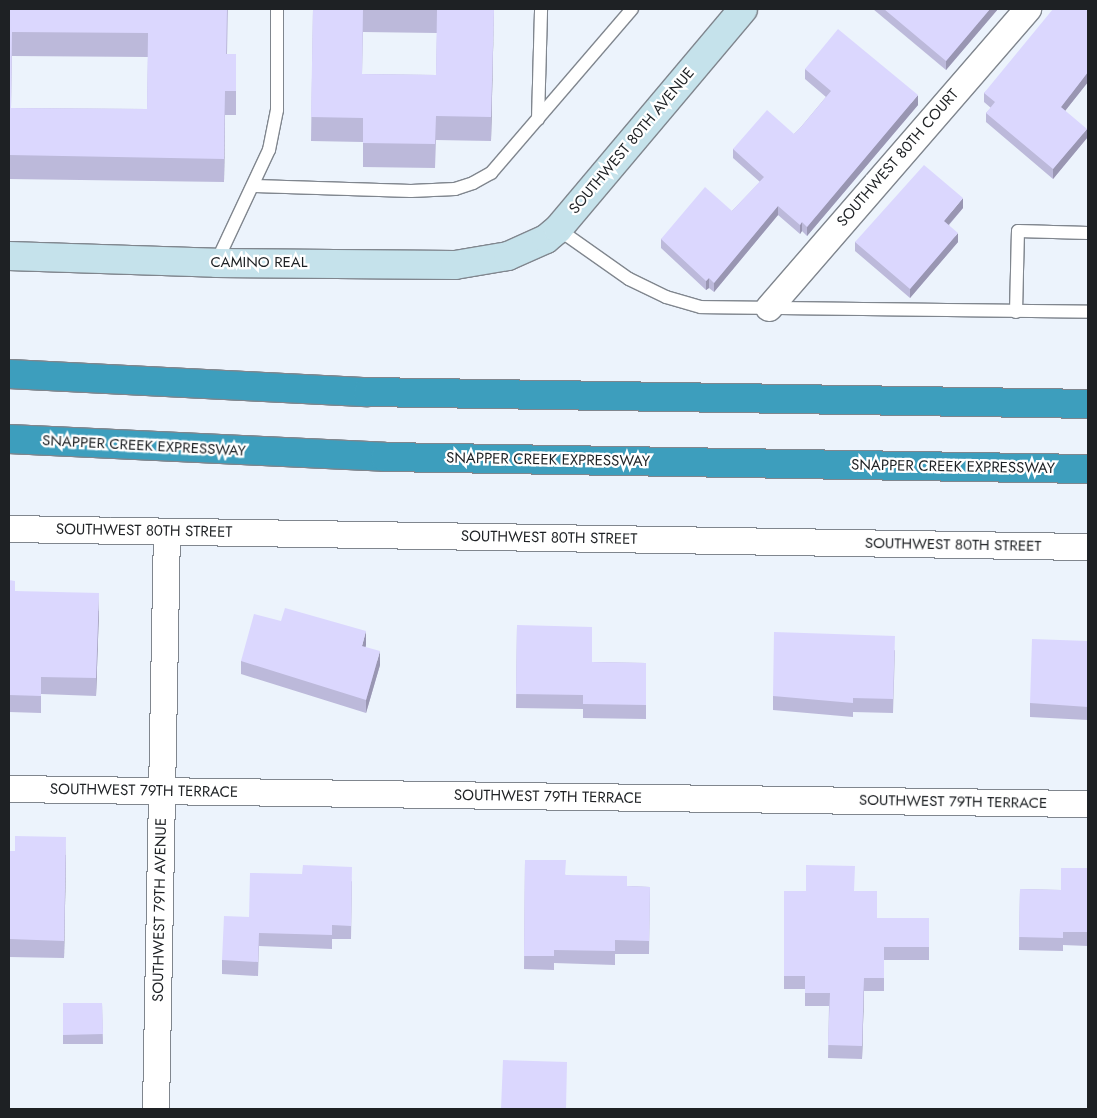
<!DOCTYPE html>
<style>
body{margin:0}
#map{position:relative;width:1097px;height:1118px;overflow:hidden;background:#ecf3fc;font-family:Jost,sans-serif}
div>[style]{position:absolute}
.roads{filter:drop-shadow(1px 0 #80868e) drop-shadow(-1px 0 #80868e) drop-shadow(0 1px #80868e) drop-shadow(0 -1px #80868e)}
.lane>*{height:12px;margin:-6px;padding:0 6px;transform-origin:6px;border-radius:6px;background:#fff}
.street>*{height:26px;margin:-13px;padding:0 13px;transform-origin:13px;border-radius:13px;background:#fff}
.secondary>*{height:28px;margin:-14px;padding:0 14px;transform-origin:14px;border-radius:14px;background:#c5e2eb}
.highway>*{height:28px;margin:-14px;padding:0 14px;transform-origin:14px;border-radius:14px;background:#3d9ebd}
.wall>*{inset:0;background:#bcb9da}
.shaded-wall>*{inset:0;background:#9996b2}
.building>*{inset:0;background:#dbd7fe}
span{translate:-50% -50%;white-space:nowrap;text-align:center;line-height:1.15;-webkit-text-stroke:4.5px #fff;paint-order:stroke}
.street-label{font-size:15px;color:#1e2124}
.frame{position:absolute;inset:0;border:10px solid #1e2124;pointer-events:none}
</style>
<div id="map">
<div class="roads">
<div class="lane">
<i style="left:538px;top:119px;width:110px;rotate:-88.4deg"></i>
<i style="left:255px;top:186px;width:156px;rotate:1.8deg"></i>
<i style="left:411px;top:191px;width:44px;rotate:-2.6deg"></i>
<i style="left:455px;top:189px;width:19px;rotate:-18deg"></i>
<i style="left:473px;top:183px;width:21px;rotate:-29deg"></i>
<i style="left:491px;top:173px;width:216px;rotate:-49.3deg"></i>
<i style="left:558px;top:229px;width:87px;rotate:35.2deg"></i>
<i style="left:629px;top:279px;width:41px;rotate:25.9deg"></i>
<i style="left:666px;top:297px;width:36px;rotate:16deg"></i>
<i style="left:701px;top:307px;width:387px;rotate:0.7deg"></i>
<i style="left:216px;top:263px;width:125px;rotate:-64.9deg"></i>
<i style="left:269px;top:150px;width:41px;rotate:-78.7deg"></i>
<i style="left:277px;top:110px;width:101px;rotate:-90deg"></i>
<i style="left:1016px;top:312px;width:81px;rotate:-88.6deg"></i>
<i style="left:1018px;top:231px;width:70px;rotate:1.6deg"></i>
</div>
<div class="street">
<i style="left:769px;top:308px;width:396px;rotate:-49.1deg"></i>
<i style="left:9px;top:529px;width:1079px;rotate:0.96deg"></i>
<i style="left:9px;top:789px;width:1079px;rotate:0.8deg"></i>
<i style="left:156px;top:1109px;width:577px;rotate:-88.91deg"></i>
</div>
<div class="secondary">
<i style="left:9px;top:256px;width:207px;rotate:1.9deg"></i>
<i style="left:216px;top:263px;width:239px;rotate:0.5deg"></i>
<i style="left:455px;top:265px;width:54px;rotate:-9.6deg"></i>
<i style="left:508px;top:256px;width:42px;rotate:-24.1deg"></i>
<i style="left:546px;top:239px;width:16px;rotate:-40deg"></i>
<i style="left:558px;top:229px;width:287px;rotate:-49.9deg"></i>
</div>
<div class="highway">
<i style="left:9px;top:374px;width:359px;rotate:2.9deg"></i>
<i style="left:368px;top:392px;width:720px;rotate:0.95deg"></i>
<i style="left:9px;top:439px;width:376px;rotate:2.7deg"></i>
<i style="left:385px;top:457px;width:703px;rotate:0.98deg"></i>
</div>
</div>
<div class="wall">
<i style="clip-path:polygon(evenodd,9px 9px,228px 9px,227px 54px,236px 54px,236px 115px,225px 115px,224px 182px,9px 179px,9px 9px,12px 56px,148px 57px,147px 109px,11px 108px,12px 56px)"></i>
<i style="clip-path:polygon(evenodd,313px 9px,494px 9px,491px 141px,436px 140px,435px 168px,363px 167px,363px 142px,311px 141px,313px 9px,363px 32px,437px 33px,436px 75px,362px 74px,363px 32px)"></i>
<i style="clip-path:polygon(873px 9px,998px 9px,946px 70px)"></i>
<i style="clip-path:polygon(1088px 9px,1088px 82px,1065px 111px,1087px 138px,1053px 179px,986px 122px,986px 113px,991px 108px,984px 102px,984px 93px)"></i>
<i style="clip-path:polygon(805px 69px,918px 105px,807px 236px,802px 231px,800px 234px,778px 215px,714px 292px,709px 288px,706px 290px,661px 248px,661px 239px,732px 211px,760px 182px,733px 158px,733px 149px,794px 134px,801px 127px,826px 97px,805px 79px)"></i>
<i style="clip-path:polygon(963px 208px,949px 225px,958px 242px,910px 298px,855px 251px,855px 242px)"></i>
<i style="clip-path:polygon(9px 580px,15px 591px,99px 611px,96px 696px,41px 694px,41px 713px,9px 712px)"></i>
<i style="clip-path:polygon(517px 625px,592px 662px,646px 663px,646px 719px,583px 718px,583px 709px,516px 708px)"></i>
<i style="clip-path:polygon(1088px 641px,1088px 720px,1030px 717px,1030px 703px)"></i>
<i style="clip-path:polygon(366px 645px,365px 648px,380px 665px,366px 713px,241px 674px,241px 661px)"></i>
<i style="clip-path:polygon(895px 650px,893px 713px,853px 712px,853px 717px,773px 710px,773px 696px)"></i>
<i style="clip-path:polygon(9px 851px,66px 855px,64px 958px,9px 957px)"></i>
<i style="clip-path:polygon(525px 860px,566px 875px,627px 886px,650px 887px,649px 954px,615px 954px,615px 965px,554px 963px,554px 970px,524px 969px)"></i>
<i style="clip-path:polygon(1088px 868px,1088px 946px,1063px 945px,1063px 951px,1019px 950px,1020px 889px,1061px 890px)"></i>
<i style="clip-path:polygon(352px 881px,351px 939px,332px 939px,332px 949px,259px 946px,258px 976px,222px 974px,222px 960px,249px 917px)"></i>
<i style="clip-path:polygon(784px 891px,854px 891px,877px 918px,929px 918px,929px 960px,884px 960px,884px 991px,864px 991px,862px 1059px,828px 1058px,829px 1006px,805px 1006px,805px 989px,784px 989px)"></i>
<i style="clip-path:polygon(63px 1003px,102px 1003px,103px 1044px,63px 1044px)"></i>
</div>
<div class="shaded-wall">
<i style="clip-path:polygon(494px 9px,491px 141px,491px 117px)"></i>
<i style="clip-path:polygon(990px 9px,998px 9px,946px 70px,946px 61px)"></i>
<i style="clip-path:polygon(1088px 72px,1088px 82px,1061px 116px,1061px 107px)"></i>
<i style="clip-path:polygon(225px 91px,225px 115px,224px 182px,224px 159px)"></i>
<i style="clip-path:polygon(918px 95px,918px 105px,807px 236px,807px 227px)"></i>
<i style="clip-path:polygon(1087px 129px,1087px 138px,1053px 179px,1053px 169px)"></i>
<i style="clip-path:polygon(963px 198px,963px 208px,944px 230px,944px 221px)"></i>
<i style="clip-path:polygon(778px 206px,778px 215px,714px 292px,714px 283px)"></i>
<i style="clip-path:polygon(802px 222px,802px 231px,800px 234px,800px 225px)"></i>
<i style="clip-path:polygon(958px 233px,958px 242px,910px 298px,910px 289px)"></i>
<i style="clip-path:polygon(709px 278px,709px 288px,706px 290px,706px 281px)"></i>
<i style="clip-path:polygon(99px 593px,99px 611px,96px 696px,96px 678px)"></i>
<i style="clip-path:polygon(366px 631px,366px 645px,362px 660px,362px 646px)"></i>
<i style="clip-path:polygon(380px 651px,380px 665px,366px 713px,366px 700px)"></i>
<i style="clip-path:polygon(66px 837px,66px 855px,64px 958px,64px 941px)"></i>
<i style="clip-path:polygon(864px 978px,864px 991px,862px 1059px,862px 1046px)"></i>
</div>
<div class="building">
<i style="clip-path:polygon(evenodd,9px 9px,227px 9px,226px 54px,236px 54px,236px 91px,225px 91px,224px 159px,9px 155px,9px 9px,12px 32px,148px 33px,147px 109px,11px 108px,12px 32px)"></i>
<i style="clip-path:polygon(313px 9px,363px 9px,362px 74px,436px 75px,437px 9px,433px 9px,494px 9px,491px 117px,436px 116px,435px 144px,363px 143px,363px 118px,311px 117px)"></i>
<i style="clip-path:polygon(884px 9px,990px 9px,946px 61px)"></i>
<i style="clip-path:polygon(1053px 9px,1088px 9px,1088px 72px,1061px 107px,1087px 129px,1053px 169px,986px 113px,995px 102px,984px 93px)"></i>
<i style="clip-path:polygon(838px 29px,918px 95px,807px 227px,802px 222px,800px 225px,778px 206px,714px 283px,709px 278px,706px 281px,661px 239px,705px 187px,732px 211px,764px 177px,733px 149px,767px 110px,794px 134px,801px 127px,831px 91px,805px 69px)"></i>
<i style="clip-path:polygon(924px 165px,963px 198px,944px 221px,958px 233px,910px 289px,855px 242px)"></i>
<i style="clip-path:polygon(9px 580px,15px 581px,15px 591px,99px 593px,96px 678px,41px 677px,41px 696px,9px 695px)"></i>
<i style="clip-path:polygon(285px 608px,366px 631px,362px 646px,380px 651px,366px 700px,241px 661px,254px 614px,281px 621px)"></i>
<i style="clip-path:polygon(517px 625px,592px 627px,592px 662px,646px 663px,646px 705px,583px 704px,583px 695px,516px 694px)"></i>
<i style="clip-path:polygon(774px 632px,895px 636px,893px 699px,853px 698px,853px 703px,773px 696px)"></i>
<i style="clip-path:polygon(1032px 639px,1088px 641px,1088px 707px,1030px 703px)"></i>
<i style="clip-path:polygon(15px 836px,66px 837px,64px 941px,9px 939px,9px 851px,15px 851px)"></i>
<i style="clip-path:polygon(525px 860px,566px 860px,565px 875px,627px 876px,627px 886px,650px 887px,649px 941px,615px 940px,615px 951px,554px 950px,554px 956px,524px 956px)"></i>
<i style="clip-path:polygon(303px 865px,352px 867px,351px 926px,332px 925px,332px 935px,259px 933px,258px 962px,222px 960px,224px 916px,249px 917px,250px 873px,302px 874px)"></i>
<i style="clip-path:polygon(806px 865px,855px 866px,854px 891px,877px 891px,877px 918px,929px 918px,929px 947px,884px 947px,884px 978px,864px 978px,862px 1046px,828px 1045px,830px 993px,805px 993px,805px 976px,784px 976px,784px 891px,806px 891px)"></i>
<i style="clip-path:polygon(1061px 868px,1088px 868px,1088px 932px,1063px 932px,1063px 938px,1019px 937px,1020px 889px,1061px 890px)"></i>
<i style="clip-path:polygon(63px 1003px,102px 1003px,103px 1034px,63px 1035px)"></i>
<i style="clip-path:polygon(503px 1060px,567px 1062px,566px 1109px,501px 1109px)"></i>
<i style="clip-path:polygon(740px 1108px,759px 1109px,740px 1109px)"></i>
</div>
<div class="street-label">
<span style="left:632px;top:141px;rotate:-50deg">SOUTHWEST 80TH AVENUE</span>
<span style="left:898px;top:158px;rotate:-49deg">SOUTHWEST 80TH COURT</span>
<span style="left:259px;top:263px">CAMINO REAL</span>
<span style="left:144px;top:446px;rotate:3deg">SNAPPER CREEK EXPRESSWAY</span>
<span style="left:548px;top:460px;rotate:1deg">SNAPPER CREEK EXPRESSWAY</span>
<span style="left:953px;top:467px;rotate:1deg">SNAPPER CREEK EXPRESSWAY</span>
<span style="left:144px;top:531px;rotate:1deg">SOUTHWEST 80TH STREET</span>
<span style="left:549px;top:538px;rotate:1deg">SOUTHWEST 80TH STREET</span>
<span style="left:953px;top:545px;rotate:1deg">SOUTHWEST 80TH STREET</span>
<span style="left:144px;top:791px;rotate:1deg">SOUTHWEST 79TH TERRACE</span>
<span style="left:548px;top:797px;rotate:1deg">SOUTHWEST 79TH TERRACE</span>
<span style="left:953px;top:802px;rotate:1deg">SOUTHWEST 79TH TERRACE</span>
<span style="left:160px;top:910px;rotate:-89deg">SOUTHWEST 79TH AVENUE</span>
</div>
<div class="frame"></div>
</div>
